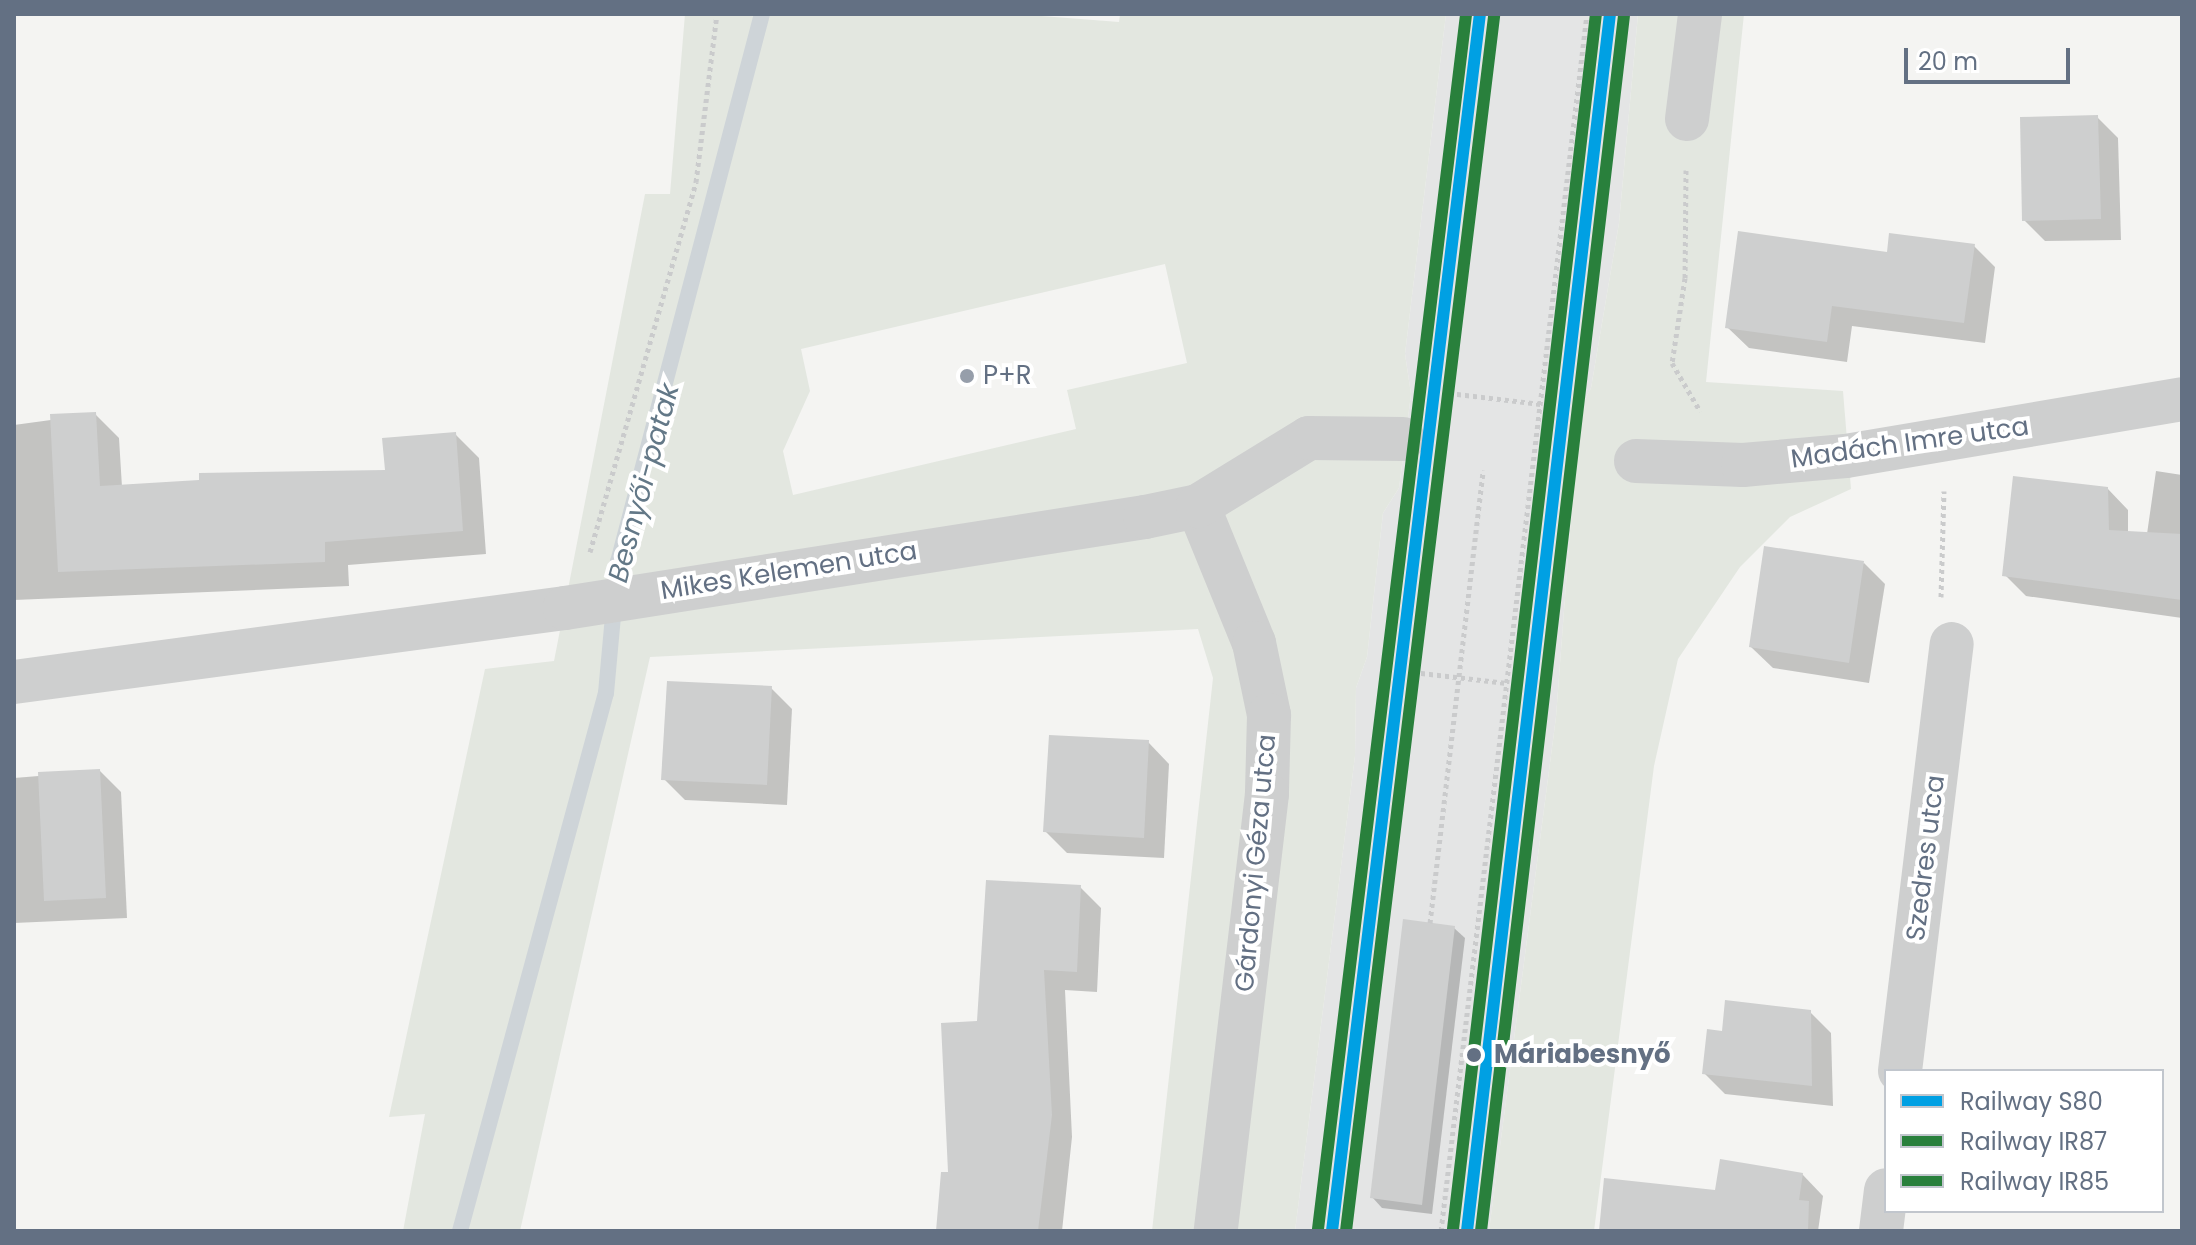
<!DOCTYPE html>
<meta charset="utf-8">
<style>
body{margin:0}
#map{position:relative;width:2196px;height:1245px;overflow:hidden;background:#f4f4f2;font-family:Poppins,sans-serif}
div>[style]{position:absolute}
.built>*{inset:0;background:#e4e5e5}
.green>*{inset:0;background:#e3e7e0}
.shadow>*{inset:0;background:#0003}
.stream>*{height:16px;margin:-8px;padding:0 8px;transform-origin:8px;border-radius:8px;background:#ced4d8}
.building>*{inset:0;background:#cecfcf}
.path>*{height:5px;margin-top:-2.5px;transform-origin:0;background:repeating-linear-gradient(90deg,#cacbcc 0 4px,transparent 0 8px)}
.minor>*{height:44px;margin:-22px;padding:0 22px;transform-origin:22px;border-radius:22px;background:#cecfcf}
.rail-1>*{height:12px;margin:-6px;padding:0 6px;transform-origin:6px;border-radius:6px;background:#00a0e3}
.rail-2>*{height:12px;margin:-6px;padding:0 6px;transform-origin:6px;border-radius:6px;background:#29803c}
.rail-3>*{height:12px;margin:-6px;padding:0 6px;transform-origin:6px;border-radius:6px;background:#29803c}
.dots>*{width:22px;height:22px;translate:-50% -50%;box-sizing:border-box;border:4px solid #fff;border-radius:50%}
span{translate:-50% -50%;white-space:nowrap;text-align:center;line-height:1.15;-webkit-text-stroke:8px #fff;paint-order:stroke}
.poi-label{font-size:26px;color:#637083}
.left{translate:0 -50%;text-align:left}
.street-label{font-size:26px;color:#637083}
.stop-label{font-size:26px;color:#637083;font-weight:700}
.water-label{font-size:28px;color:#637887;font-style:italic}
.frame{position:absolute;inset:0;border:16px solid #637083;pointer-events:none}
.legend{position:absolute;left:1884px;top:1069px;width:280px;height:144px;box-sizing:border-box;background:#fff;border:2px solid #c1c6cd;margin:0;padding:10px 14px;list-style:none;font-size:24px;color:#637083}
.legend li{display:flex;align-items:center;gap:16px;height:40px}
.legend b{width:40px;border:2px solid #c1c6cd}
.scale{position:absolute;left:1904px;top:48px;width:166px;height:36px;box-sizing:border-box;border:4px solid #637083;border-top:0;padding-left:10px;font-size:24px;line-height:28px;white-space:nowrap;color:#637083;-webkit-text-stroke:6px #fff;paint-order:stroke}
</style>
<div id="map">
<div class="built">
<i style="clip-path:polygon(1446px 14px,1638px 14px,1619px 223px,1591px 388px,1579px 411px,1556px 717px,1489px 1231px,1295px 1231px,1355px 756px,1356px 688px,1367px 657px,1383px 513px,1399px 488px,1411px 394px,1405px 354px)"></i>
</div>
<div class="green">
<i style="clip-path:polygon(evenodd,685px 14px,1016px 14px,1119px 22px,1120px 14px,1446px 14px,1405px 354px,1411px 394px,1399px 488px,1383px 513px,1367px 657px,1356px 688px,1355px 756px,1295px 1231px,1152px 1231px,1213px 678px,1198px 629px,650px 657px,520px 1231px,403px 1231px,425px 1114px,389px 1117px,485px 669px,554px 661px,645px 194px,670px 194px,685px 14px,1165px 264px,1187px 363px,1067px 390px,1076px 429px,793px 495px,783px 451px,810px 391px,801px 349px,1165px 264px)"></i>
<i style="clip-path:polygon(1638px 14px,1744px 14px,1706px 382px,1843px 391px,1851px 489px,1790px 517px,1740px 567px,1678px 659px,1654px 766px,1594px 1231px,1489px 1231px,1556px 717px,1579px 411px,1591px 388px,1619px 223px)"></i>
</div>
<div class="shadow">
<i style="clip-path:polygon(2097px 117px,2118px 138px,2121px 240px,2045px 241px,2024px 220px)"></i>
<i style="clip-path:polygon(1974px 246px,1995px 267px,1985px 343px,1852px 326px,1847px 362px,1749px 348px,1727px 327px,1888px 254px)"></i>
<i style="clip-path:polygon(95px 414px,119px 438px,122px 487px,387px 472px,455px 434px,479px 458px,486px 554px,348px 565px,349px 586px,14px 600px,14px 425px)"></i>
<i style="clip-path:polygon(2156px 471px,2182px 475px,2182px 618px,2026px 596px,2005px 575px,2107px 488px,2128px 510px,2128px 533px,2147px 534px)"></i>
<i style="clip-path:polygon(1864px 563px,1885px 584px,1869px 683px,1773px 668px,1751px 647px)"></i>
<i style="clip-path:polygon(771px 688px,792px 709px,787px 805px,685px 800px,664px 779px)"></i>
<i style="clip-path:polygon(1148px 742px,1169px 764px,1164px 858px,1067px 853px,1045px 831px)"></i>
<i style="clip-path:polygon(100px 771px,121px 792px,127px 918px,14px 923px,14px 778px)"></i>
<i style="clip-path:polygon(1080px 887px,1101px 908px,1097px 992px,1065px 990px,1072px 1137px,1062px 1231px,938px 1231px,979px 1023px)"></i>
<i style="clip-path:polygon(1454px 928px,1465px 938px,1432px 1214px,1382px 1208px,1372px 1197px)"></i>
<i style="clip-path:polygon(1810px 1012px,1831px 1033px,1833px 1106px,1725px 1094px,1704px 1073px,1724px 1033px)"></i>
<i style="clip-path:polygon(1802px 1174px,1823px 1196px,1818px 1231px,1601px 1231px)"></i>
</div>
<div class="stream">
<i style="left:460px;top:1231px;width:557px;rotate:-74.82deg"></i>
<i style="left:606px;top:693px;width:132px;rotate:-84.8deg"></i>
<i style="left:618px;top:562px;width:567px;rotate:-75.28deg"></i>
</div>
<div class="building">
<i style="clip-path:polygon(2098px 115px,2101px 219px,2022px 221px,2020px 117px)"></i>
<i style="clip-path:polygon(1738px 231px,1887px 252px,1889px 233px,1975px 244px,1964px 323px,1832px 306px,1827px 342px,1725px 328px)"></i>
<i style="clip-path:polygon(96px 412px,100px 486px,199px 480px,199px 473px,385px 470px,382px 438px,456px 432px,463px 531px,325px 542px,325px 562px,58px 572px,50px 414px)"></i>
<i style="clip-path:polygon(2013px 476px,2108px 487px,2109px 530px,2182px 534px,2182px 600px,2002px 576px)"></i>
<i style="clip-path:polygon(1764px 546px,1864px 561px,1849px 663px,1749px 647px)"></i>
<i style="clip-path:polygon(667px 681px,772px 686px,767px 785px,661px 780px)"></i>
<i style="clip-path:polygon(1049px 735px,1149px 740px,1144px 838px,1043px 832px)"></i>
<i style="clip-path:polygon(100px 769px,106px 898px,44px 901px,38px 772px)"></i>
<i style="clip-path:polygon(986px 880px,1081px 885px,1077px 972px,1044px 970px,1052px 1115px,1038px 1231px,936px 1231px,941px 1172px,948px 1172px,941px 1023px,977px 1021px)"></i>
<i style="clip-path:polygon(1403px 919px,1455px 926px,1422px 1205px,1370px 1198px)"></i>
<i style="clip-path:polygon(1725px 1000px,1811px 1010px,1812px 1086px,1702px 1074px,1707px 1029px,1722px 1031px)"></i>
<i style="clip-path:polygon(1720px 1159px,1803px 1173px,1799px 1200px,1809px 1201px,1808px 1231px,1599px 1231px,1604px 1178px,1715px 1190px)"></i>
</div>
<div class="path">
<i style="left:1686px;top:170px;width:108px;rotate:90.5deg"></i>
<i style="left:1685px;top:278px;width:86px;rotate:98.7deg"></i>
<i style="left:1672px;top:363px;width:56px;rotate:59.7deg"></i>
<i style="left:1449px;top:393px;width:92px;rotate:6.9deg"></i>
<i style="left:1446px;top:412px;width:401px;rotate:-83deg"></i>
<i style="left:590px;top:552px;width:385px;rotate:-74deg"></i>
<i style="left:696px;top:182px;width:169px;rotate:-82.9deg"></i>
<i style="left:1941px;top:597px;width:106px;rotate:-88.4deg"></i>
<i style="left:1413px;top:672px;width:94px;rotate:6.7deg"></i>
<i style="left:1430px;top:923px;width:456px;rotate:-83.3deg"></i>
<i style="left:1344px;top:1231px;width:759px;rotate:-82.88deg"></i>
<i style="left:1441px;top:1231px;width:1226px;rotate:-83.16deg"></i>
</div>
<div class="minor">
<i style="left:1687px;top:119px;width:106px;rotate:-82.9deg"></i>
<i style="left:1636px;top:461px;width:107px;rotate:2.1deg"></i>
<i style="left:1743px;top:465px;width:103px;rotate:-5deg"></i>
<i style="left:1846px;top:456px;width:341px;rotate:-9.6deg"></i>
<i style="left:1198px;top:506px;width:148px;rotate:67.8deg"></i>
<i style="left:1254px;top:643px;width:74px;rotate:78.2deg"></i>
<i style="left:1269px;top:715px;width:79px;rotate:91.5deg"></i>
<i style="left:1267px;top:794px;width:440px;rotate:96.7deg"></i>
<i style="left:14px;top:682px;width:556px;rotate:-7.65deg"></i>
<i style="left:565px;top:608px;width:587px;rotate:-8.92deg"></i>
<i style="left:1145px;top:517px;width:54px;rotate:-11.7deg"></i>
<i style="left:1198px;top:506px;width:130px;rotate:-31.5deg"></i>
<i style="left:1309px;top:438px;width:94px;rotate:0.6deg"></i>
<i style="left:1900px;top:1071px;width:430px;rotate:-83.1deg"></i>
<i style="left:1881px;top:1231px;width:41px;rotate:-83deg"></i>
</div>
<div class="rail-1">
<i style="left:1332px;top:1231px;width:1226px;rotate:-83.07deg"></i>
<i style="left:1467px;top:1231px;width:1225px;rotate:-83.3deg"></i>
</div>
<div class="rail-2">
<i style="left:1346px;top:1231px;width:1224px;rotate:-83.05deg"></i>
<i style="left:1481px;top:1231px;width:1223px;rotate:-83.29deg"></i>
</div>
<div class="rail-3">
<i style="left:1318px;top:1229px;width:1224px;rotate:-83.05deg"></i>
<i style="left:1453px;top:1229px;width:1223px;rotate:-83.29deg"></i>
</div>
<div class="dots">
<i style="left:967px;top:376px;background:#969eaa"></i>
<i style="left:1474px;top:1055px;background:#637083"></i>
</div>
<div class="poi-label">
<span class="left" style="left:983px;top:376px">P+R</span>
</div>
<div class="street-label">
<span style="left:1910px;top:443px;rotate:-8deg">Madách Imre utca</span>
<span style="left:789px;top:571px;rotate:-9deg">Mikes Kelemen utca</span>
<span style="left:1926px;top:858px;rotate:-83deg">Szedres utca</span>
<span style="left:1256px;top:863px;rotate:-85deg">Gárdonyi Géza utca</span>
</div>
<div class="stop-label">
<span class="left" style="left:1494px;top:1055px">Máriabesnyő</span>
</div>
<div class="water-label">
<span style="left:644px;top:483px;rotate:-75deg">Besnyői-patak</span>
</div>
<div class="frame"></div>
<ul class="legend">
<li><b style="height:10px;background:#00a0e3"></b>Railway S80</li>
<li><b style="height:10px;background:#29803c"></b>Railway IR87</li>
<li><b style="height:10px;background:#29803c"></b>Railway IR85</li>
</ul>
<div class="scale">20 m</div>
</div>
